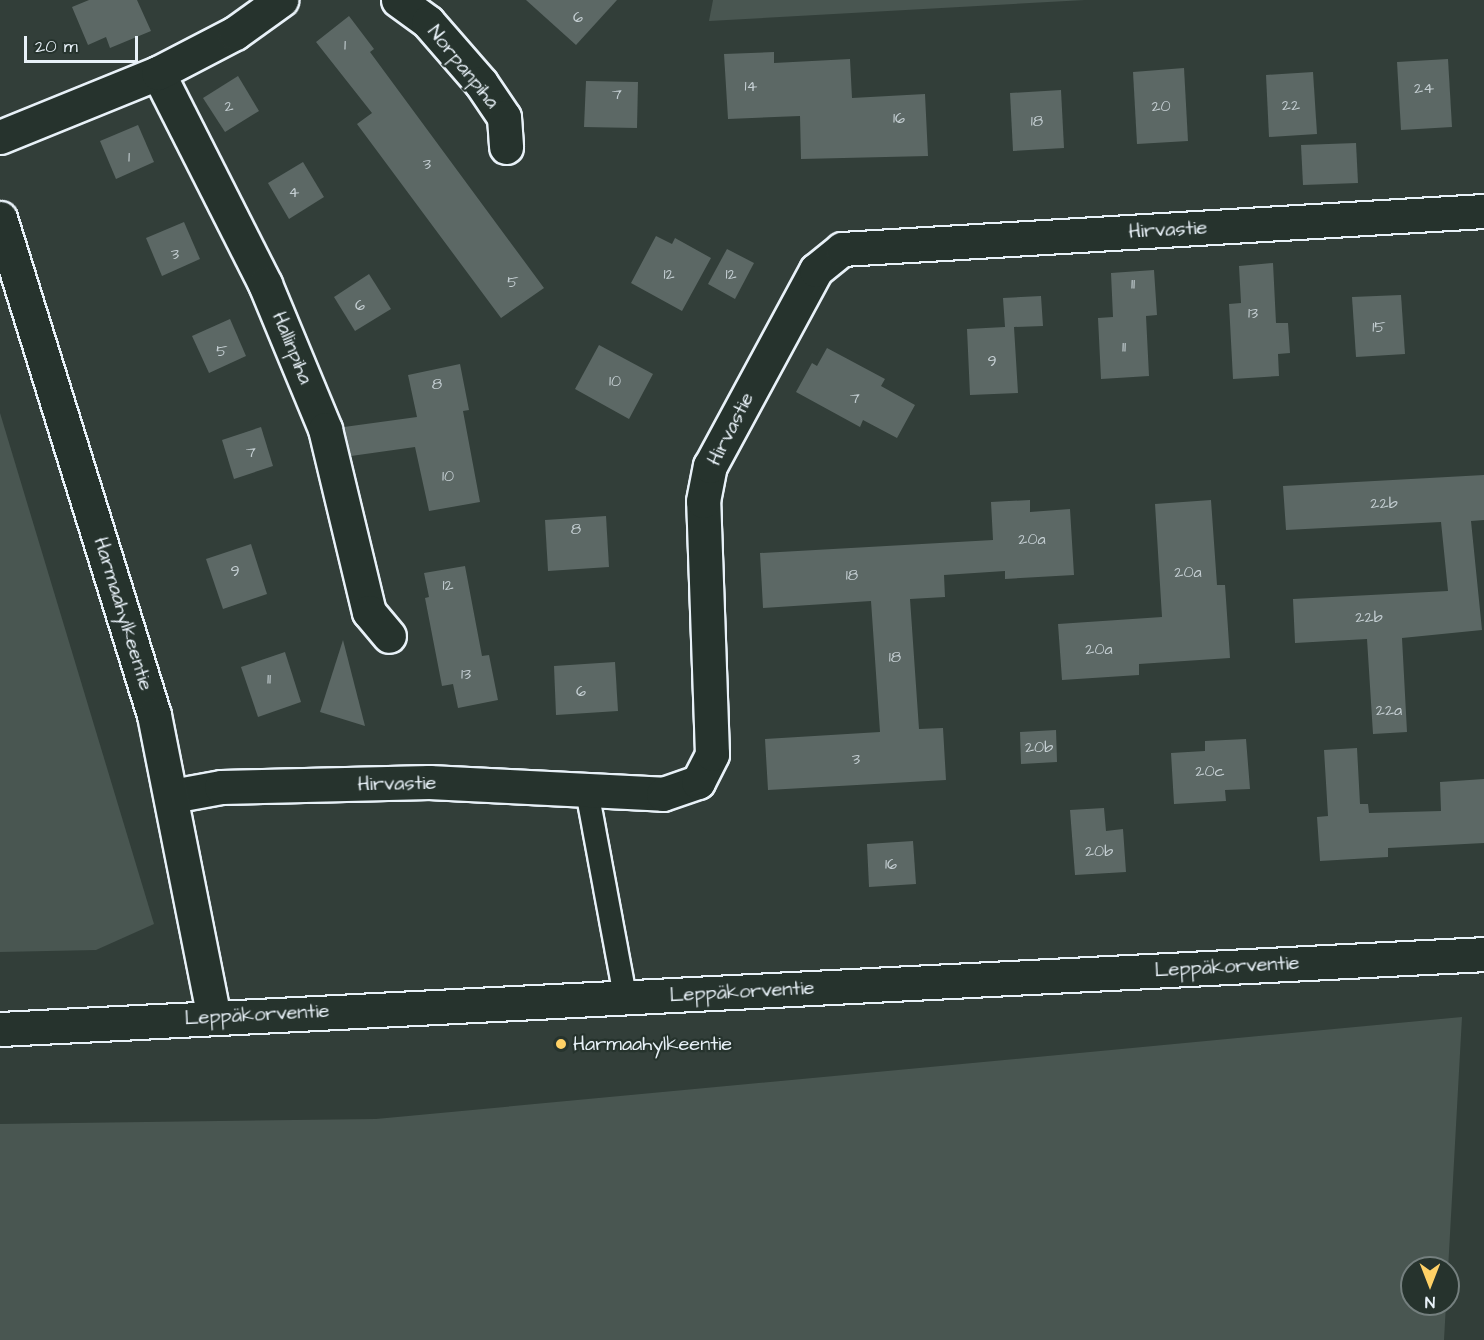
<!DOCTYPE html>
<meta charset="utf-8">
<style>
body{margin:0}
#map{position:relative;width:1484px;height:1340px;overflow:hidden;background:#323e39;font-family:"Architects Daughter",sans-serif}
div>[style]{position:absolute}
.green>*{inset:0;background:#495651}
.building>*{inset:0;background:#5c6865}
.roads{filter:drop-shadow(2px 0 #e8f1f8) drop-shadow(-2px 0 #e8f1f8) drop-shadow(0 2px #e8f1f8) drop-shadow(0 -2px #e8f1f8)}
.service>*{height:22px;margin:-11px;padding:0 11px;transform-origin:11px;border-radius:11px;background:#26332d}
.minor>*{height:33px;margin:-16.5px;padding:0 16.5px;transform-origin:16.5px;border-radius:16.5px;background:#26332d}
.tertiary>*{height:33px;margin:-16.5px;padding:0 16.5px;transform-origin:16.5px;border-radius:16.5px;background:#26332d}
.dots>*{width:16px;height:16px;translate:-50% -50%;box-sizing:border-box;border:3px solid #26332d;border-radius:50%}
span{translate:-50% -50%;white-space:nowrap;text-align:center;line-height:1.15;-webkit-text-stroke:4.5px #26332d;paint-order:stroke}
.number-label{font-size:16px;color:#c5cfd3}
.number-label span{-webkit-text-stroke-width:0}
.street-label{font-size:20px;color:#e8f1f8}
.poi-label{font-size:20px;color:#e8f1f8}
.left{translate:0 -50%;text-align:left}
.north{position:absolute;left:1400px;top:1256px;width:60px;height:60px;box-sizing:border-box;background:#26332d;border:2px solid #747f7e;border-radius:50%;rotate:180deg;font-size:16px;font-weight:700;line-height:24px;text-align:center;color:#e8f1f8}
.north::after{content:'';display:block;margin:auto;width:21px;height:27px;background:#ffd166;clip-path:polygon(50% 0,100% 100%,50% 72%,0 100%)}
.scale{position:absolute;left:24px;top:36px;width:114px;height:27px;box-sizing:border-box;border:3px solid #e8f1f8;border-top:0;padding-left:8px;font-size:18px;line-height:21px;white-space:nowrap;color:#e8f1f8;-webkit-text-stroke:4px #26332d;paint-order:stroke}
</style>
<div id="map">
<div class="green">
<i style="clip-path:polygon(713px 0,1085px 0,709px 21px)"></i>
<i style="clip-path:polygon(0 413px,154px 924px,96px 950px,0 952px)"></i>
<i style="clip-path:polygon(1462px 1017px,1448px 1270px,1412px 1268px,1412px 1304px,1446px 1304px,1444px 1340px,0 1340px,0 1124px,376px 1119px)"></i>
</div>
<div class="building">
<i style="clip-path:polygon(89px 0,137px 0,151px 31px,110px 48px,106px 37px,88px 45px,72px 7px)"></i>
<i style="clip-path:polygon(526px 0,617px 0,576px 45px)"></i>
<i style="clip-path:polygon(349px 16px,374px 49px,370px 52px,544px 288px,501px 318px,357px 124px,372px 113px,316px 42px)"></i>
<i style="clip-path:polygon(774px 52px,774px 63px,850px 59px,852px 98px,925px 94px,928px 156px,801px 159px,800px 116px,728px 119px,724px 54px)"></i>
<i style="clip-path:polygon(1448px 59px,1452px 127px,1401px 130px,1397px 62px)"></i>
<i style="clip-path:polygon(1184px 68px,1188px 141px,1137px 144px,1133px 72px)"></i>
<i style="clip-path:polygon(1313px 72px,1317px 134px,1269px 137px,1266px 75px)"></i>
<i style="clip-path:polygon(238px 76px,259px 111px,225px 132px,203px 98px)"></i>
<i style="clip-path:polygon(586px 81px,638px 82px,637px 128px,584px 127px)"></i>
<i style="clip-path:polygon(1061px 90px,1064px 148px,1013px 151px,1010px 93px)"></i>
<i style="clip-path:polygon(138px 125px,154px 162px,116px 179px,100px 141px)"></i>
<i style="clip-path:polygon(1356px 143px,1358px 183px,1303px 185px,1301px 145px)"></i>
<i style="clip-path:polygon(303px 162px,324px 197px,289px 219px,268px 183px)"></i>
<i style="clip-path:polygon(184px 222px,200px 259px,162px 276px,146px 238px)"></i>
<i style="clip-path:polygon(656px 236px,672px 244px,675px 238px,711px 258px,682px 311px,631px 283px)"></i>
<i style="clip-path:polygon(727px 249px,754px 263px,735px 299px,708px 284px)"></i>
<i style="clip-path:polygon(1273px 263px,1276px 323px,1288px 323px,1290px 353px,1278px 354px,1279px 376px,1233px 379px,1229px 304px,1241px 303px,1239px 266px)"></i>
<i style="clip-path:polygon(1154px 270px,1157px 315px,1146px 316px,1149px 376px,1101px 379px,1098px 318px,1113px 317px,1111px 273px)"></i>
<i style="clip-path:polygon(369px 274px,391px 309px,355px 331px,334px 297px)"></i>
<i style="clip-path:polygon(1401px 295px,1405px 354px,1356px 357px,1352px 297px)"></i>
<i style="clip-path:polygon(1041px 296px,1043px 326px,1014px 327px,1018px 393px,970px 395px,967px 329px,1005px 327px,1003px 298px)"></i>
<i style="clip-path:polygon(230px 319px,246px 356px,209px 373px,192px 336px)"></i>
<i style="clip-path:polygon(599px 345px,653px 374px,629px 419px,575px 389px)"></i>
<i style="clip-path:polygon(827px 348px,885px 379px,881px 386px,915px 405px,897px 438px,863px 420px,860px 427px,796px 392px,812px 363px,817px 366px)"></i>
<i style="clip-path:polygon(460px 364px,469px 410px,463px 411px,480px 502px,429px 511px,415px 447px,351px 456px,344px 427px,417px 417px,408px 375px)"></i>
<i style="clip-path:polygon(261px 427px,273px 466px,234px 479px,222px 440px)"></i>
<i style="clip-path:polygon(1484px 475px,1484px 520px,1471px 521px,1482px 630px,1402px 638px,1407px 732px,1373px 734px,1367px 639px,1295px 643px,1293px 599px,1448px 591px,1441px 522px,1286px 530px,1283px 486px)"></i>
<i style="clip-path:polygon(1030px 500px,1030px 512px,1070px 509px,1074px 575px,1005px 579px,1005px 571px,944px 575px,945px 597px,910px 599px,919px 729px,943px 728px,946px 780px,768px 790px,765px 739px,880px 732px,871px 601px,763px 608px,760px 553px,993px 540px,991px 502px)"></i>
<i style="clip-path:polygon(1211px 500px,1217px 585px,1225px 585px,1230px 658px,1139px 664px,1139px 675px,1062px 680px,1058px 624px,1162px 617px,1155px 504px)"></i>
<i style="clip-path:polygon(606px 516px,609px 567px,548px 571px,545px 520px)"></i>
<i style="clip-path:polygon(251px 544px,267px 594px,223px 609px,206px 559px)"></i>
<i style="clip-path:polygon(465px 566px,482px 656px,489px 655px,498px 700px,458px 708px,453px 684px,442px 686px,425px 598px,429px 597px,424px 573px)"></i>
<i style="clip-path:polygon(343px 640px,365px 726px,320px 712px)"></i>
<i style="clip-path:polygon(285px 652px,301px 702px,258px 717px,241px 667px)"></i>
<i style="clip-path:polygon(615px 662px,618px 711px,556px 715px,554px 666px)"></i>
<i style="clip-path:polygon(1056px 730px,1057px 762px,1021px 764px,1020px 732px)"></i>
<i style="clip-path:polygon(1246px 739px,1250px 789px,1225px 790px,1226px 801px,1174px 804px,1171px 753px,1205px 751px,1205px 741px)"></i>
<i style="clip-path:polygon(1357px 748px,1360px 804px,1368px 804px,1369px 813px,1441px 811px,1440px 782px,1484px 779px,1484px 843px,1388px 848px,1388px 857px,1320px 861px,1317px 817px,1328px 816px,1324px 750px)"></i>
<i style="clip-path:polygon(1104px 808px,1106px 831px,1123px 829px,1126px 872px,1075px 875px,1070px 810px)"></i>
<i style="clip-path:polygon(913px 841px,916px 884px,869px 887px,867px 844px)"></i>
</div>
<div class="roads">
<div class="service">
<i style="left:587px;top:791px;width:209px;rotate:79.5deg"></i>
</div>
<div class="minor">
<i style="left:398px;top:0;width:37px;rotate:36deg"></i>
<i style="left:428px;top:22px;width:81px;rotate:49deg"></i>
<i style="left:481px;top:83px;width:41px;rotate:55.9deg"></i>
<i style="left:504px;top:117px;width:30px;rotate:86deg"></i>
<i style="left:158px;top:73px;width:237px;rotate:63.1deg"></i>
<i style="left:265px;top:284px;width:157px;rotate:67.5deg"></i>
<i style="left:325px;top:429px;width:188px;rotate:76.5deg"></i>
<i style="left:369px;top:612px;width:31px;rotate:50deg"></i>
<i style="left:0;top:137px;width:170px;rotate:-22.1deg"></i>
<i style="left:158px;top:73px;width:87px;rotate:-27.5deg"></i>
<i style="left:235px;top:33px;width:57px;rotate:-35.7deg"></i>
<i style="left:172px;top:796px;width:50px;rotate:-10.4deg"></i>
<i style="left:221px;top:787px;width:208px;rotate:-1.4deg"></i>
<i style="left:429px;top:782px;width:234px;rotate:2.9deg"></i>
<i style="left:663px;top:794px;width:37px;rotate:-19deg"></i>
<i style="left:698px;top:782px;width:31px;rotate:-63deg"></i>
<i style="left:712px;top:754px;width:253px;rotate:-92deg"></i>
<i style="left:703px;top:501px;width:36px;rotate:-79deg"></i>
<i style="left:710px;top:466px;width:223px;rotate:-61.6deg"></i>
<i style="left:816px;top:270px;width:33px;rotate:-39deg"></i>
<i style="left:842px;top:249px;width:643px;rotate:-3.39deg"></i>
</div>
<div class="tertiary">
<i style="left:0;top:218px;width:520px;rotate:72.78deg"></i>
<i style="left:154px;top:715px;width:308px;rotate:78.8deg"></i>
<i style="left:0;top:1029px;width:1486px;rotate:-2.89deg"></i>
</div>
</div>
<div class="dots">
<i style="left:561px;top:1044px;background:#ffd166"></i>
</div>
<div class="number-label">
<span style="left:578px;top:17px">6</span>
<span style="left:345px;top:45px">1</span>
<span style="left:751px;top:86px">14</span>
<span style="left:1424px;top:88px">24</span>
<span style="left:617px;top:94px">7</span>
<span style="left:1291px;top:105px">22</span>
<span style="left:229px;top:106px">2</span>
<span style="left:1161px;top:106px">20</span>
<span style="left:899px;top:118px">16</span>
<span style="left:1037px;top:121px">18</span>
<span style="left:129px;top:157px">1</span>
<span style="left:427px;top:164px">3</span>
<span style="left:294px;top:192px">4</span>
<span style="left:175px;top:254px">3</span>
<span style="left:669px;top:274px">12</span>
<span style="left:731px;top:274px">12</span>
<span style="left:513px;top:282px">5</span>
<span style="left:1133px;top:284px">11</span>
<span style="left:360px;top:305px">6</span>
<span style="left:1253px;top:313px">13</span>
<span style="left:1379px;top:327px">15</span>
<span style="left:1124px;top:347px">11</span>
<span style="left:222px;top:351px">5</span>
<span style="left:992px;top:361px">9</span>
<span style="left:615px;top:381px">10</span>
<span style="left:437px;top:384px">8</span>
<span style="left:855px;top:398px">7</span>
<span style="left:251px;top:452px">7</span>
<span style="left:448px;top:476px">10</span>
<span style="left:1384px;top:503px">22b</span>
<span style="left:576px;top:529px">8</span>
<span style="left:1032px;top:539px">20a</span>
<span style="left:235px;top:571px">9</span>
<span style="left:1188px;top:572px">20a</span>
<span style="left:852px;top:575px">18</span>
<span style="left:448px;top:585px">12</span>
<span style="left:1369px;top:617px">22b</span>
<span style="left:1099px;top:649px">20a</span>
<span style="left:895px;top:657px">18</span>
<span style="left:466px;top:674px">13</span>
<span style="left:269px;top:679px">11</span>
<span style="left:581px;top:691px">6</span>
<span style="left:1389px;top:710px">22a</span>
<span style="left:1039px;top:747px">20b</span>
<span style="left:856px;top:759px">3</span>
<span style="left:1210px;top:771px">20c</span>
<span style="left:1099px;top:851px">20b</span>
<span style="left:891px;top:864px">16</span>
</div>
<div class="street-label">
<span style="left:463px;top:67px;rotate:51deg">Norpanpiha</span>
<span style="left:1168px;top:230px;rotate:-3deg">Hirvastie</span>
<span style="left:292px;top:348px;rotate:68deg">Hallinpiha</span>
<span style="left:731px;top:429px;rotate:-63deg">Hirvastie</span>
<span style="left:123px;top:614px;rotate:73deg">Harmaahylkeentie</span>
<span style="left:397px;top:784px;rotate:-1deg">Hirvastie</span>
<span style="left:1227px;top:967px;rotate:-3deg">Leppäkorventie</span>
<span style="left:742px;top:992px;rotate:-3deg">Leppäkorventie</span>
<span style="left:257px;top:1015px;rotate:-3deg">Leppäkorventie</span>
</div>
<div class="poi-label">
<span class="left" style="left:573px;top:1044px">Harmaahylkeentie</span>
</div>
<div class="north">N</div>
<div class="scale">20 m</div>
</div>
